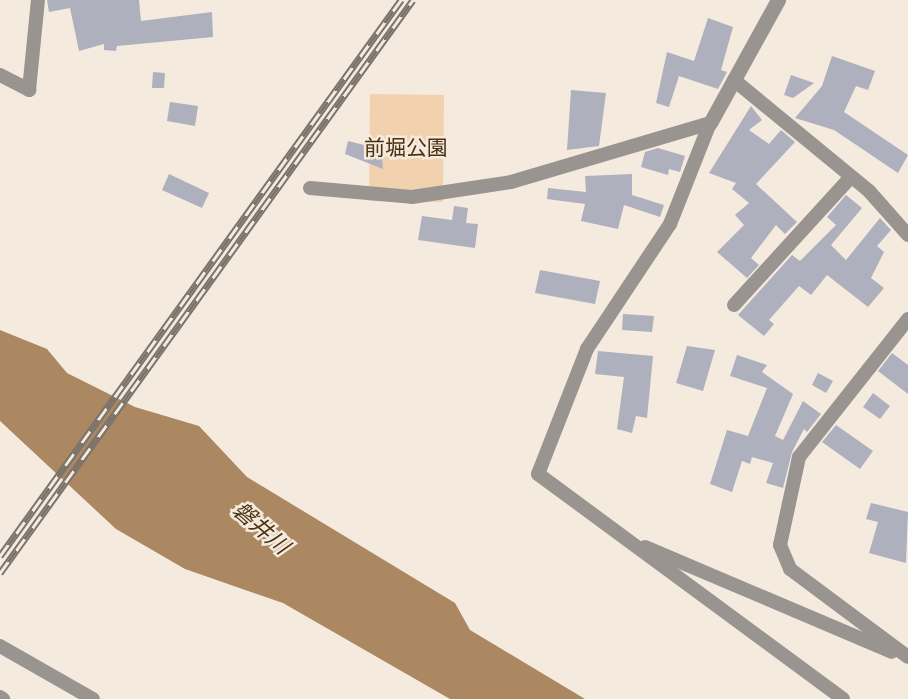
<!DOCTYPE html>
<meta charset="utf-8">
<style>
body{margin:0}
#map{position:relative;width:908px;height:699px;overflow:hidden;background:#f5eade;font-family:"Fira Sans","Noto Sans JP",sans-serif}
div>[style]{position:absolute}
.green>*{inset:0;background:#f1d1ae}
.water>*{inset:0;background:#ab8862}
.building>*{inset:0;background:#aeb0be}
.minor>*{height:14px;margin:-7px;padding:0 7px;transform-origin:7px;border-radius:7px;background:#99948f}
.tertiary>*{height:15px;margin:-7.5px;padding:0 7.5px;transform-origin:7.5px;border-radius:7.5px;background:#99948f}
.rail>*{height:7px;margin-top:-3.5px;transform-origin:0;background:repeating-linear-gradient(90deg,#f5eade 0 14px,#7b746d 0 28px);box-sizing:border-box;border-block:2px solid #7b746d}
span{translate:-50% -50%;white-space:nowrap;text-align:center;line-height:1.15;-webkit-text-stroke:5px #f5eade;paint-order:stroke}
.park-label{font-size:21px;color:#4a3011}
.water-label{font-size:22px;color:#4c3314;font-style:italic}
</style>
<div id="map">
<div class="green">
<i style="clip-path:polygon(370px 94px,444px 95px,443px 202px,369px 201px)"></i>
</div>
<div class="water">
<i style="clip-path:polygon(0 330px,47px 349px,67px 373px,135px 407px,199px 426px,247px 477px,455px 603px,470px 630px,585px 699px,450px 699px,283px 603px,185px 569px,116px 529px,0 421px)"></i>
</div>
<div class="building">
<i style="clip-path:polygon(47px 0,139px 0,141px 21px,212px 12px,213px 37px,117px 46px,116px 51px,104px 50px,104px 44px,79px 51px,70px 8px,49px 12px)"></i>
<i style="clip-path:polygon(708px 18px,733px 27px,721px 70px,727px 72px,718px 89px,679px 76px,669px 107px,656px 103px,667px 52px,694px 61px)"></i>
<i style="clip-path:polygon(832px 56px,875px 71px,868px 90px,856px 86px,844px 112px,908px 155px,898px 173px,834px 130px,795px 118px,822px 86px)"></i>
<i style="clip-path:polygon(153px 72px,165px 73px,164px 88px,152px 88px)"></i>
<i style="clip-path:polygon(791px 75px,814px 83px,793px 98px,784px 95px)"></i>
<i style="clip-path:polygon(571px 90px,606px 93px,599px 146px,567px 150px)"></i>
<i style="clip-path:polygon(170px 102px,198px 106px,195px 126px,167px 121px)"></i>
<i style="clip-path:polygon(751px 106px,762px 120px,749px 130px,769px 144px,781px 130px,795px 142px,756px 184px,797px 222px,785px 234px,776px 225px,751px 258px,759px 265px,747px 278px,717px 252px,744px 225px,735px 215px,749px 203px,732px 189px,736px 183px,709px 173px)"></i>
<i style="clip-path:polygon(348px 141px,381px 149px,383px 169px,345px 154px)"></i>
<i style="clip-path:polygon(658px 148px,685px 156px,680px 172px,669px 169px,668px 175px,641px 167px,645px 152px)"></i>
<i style="clip-path:polygon(169px 174px,209px 193px,202px 208px,162px 190px)"></i>
<i style="clip-path:polygon(632px 174px,632px 195px,664px 205px,660px 217px,624px 205px,618px 229px,581px 221px,585px 204px,547px 199px,548px 188px,586px 192px,585px 176px)"></i>
<i style="clip-path:polygon(846px 195px,862px 208px,831px 245px,846px 260px,880px 218px,891px 230px,877px 246px,884px 252px,871px 278px,884px 288px,868px 307px,827px 275px,811px 295px,799px 286px,769px 320px,774px 324px,764px 336px,738px 315px,792px 255px,800px 261px,836px 225px,827px 217px)"></i>
<i style="clip-path:polygon(454px 206px,468px 208px,466px 223px,478px 224px,475px 248px,418px 240px,422px 216px,452px 220px)"></i>
<i style="clip-path:polygon(540px 270px,600px 281px,595px 304px,535px 293px)"></i>
<i style="clip-path:polygon(623px 314px,654px 316px,652px 332px,622px 330px)"></i>
<i style="clip-path:polygon(687px 346px,715px 350px,703px 391px,676px 383px)"></i>
<i style="clip-path:polygon(598px 351px,653px 356px,647px 418px,636px 416px,632px 433px,617px 429px,624px 377px,595px 374px)"></i>
<i style="clip-path:polygon(892px 353px,908px 365px,908px 394px,878px 371px)"></i>
<i style="clip-path:polygon(737px 355px,767px 365px,762px 372px,793px 394px,775px 436px,783px 440px,803px 401px,821px 414px,807px 432px,804px 429px,792px 452px,783px 488px,766px 483px,773px 463px,752px 457px,750px 464px,742px 461px,732px 492px,710px 484px,727px 430px,748px 436px,767px 388px,730px 376px)"></i>
<i style="clip-path:polygon(818px 373px,833px 381px,826px 393px,812px 385px)"></i>
<i style="clip-path:polygon(873px 393px,890px 406px,880px 419px,863px 407px)"></i>
<i style="clip-path:polygon(836px 425px,873px 451px,860px 469px,822px 442px)"></i>
<i style="clip-path:polygon(871px 503px,908px 512px,906px 563px,869px 553px,878px 522px,866px 519px)"></i>
</div>
<div class="minor">
<i style="left:0;top:75px;width:33px;rotate:27deg"></i>
<i style="left:29px;top:90px;width:90px;rotate:-84.3deg"></i>
<i style="left:734px;top:80px;width:175px;rotate:39.4deg"></i>
<i style="left:869px;top:191px;width:59px;rotate:48.4deg"></i>
<i style="left:710px;top:123px;width:109px;rotate:111.6deg"></i>
<i style="left:670px;top:224px;width:150px;rotate:123.6deg"></i>
<i style="left:587px;top:349px;width:134px;rotate:111.4deg"></i>
<i style="left:538px;top:474px;width:379px;rotate:36.4deg"></i>
<i style="left:310px;top:188px;width:102px;rotate:5deg"></i>
<i style="left:412px;top:197px;width:100px;rotate:-8.6deg"></i>
<i style="left:511px;top:182px;width:208px;rotate:-16.5deg"></i>
<i style="left:734px;top:305px;width:173px;rotate:-47.6deg"></i>
<i style="left:908px;top:319px;width:176px;rotate:128.3deg"></i>
<i style="left:799px;top:457px;width:90px;rotate:102.2deg"></i>
<i style="left:780px;top:545px;width:26px;rotate:67deg"></i>
<i style="left:790px;top:569px;width:147px;rotate:36.7deg"></i>
<i style="left:645px;top:547px;width:268px;rotate:23deg"></i>
<i style="left:0;top:646px;width:107px;rotate:29.7deg"></i>
<i style="left:0;top:697px;width:4px;rotate:34deg"></i>
</div>
<div class="tertiary">
<i style="left:710px;top:123px;width:141px;rotate:-61.1deg"></i>
</div>
<div class="rail">
<i style="left:0;top:556px;width:686px;rotate:-54.2deg"></i>
<i style="left:0;top:573px;width:706px;rotate:-54.22deg"></i>
</div>
<div class="park-label">
<span style="left:406px;top:148px">前堀公園</span>
</div>
<div class="water-label">
<span style="left:261px;top:528px;rotate:41deg">磐井川</span>
</div>
</div>
